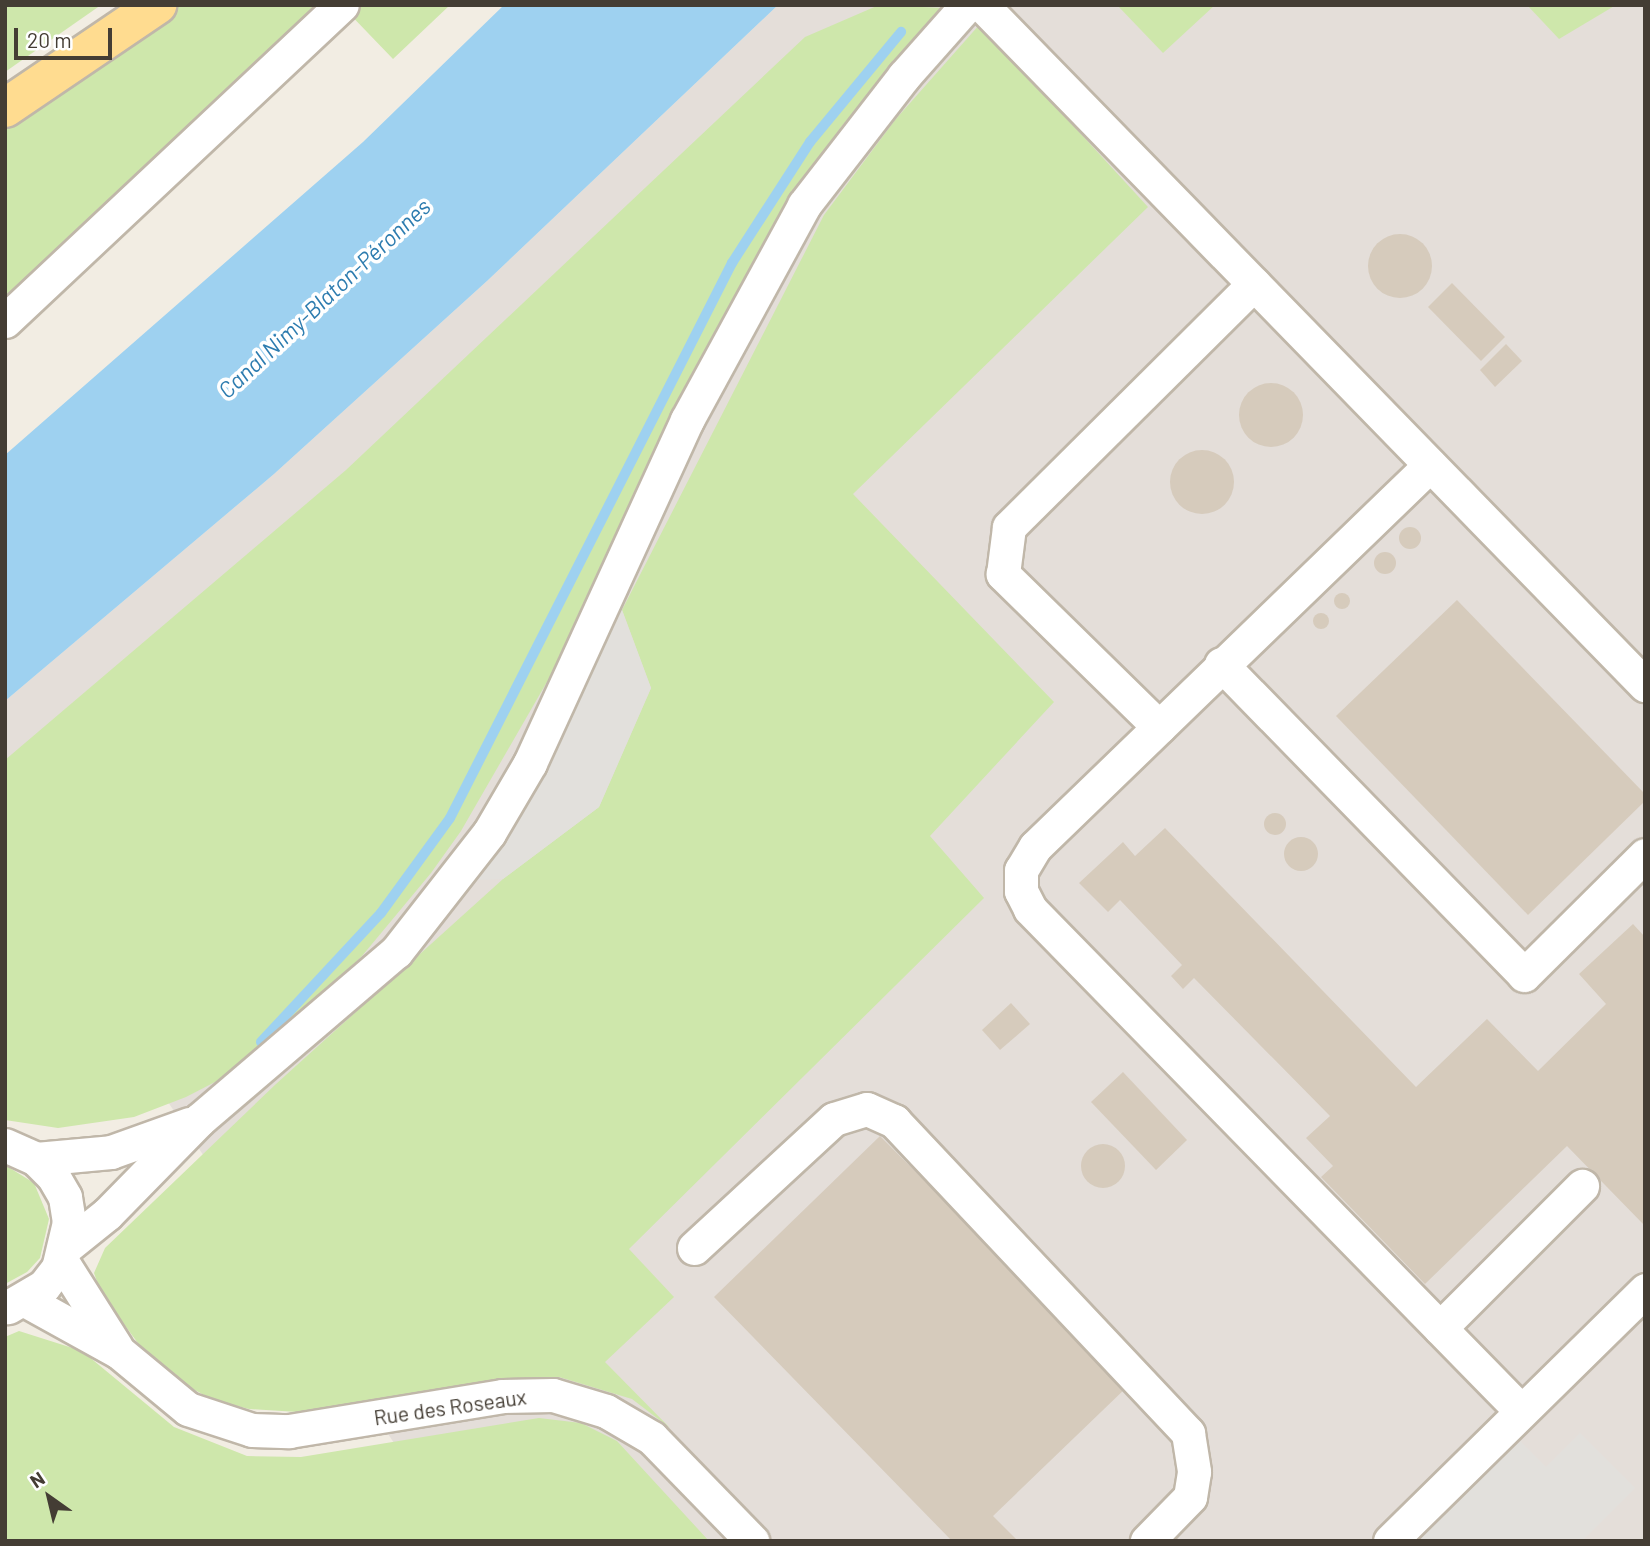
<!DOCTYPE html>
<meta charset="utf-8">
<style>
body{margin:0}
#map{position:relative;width:1650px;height:1546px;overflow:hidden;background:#f2ede3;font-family:Barlow,sans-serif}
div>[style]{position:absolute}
.industrial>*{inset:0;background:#e4ded9}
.green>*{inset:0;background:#cee7ab}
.parking>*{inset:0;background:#e2e0dc}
.water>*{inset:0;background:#9ed1f0}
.stream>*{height:10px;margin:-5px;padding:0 5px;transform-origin:5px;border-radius:5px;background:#9ed1f0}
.building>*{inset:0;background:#d6cbbc}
.round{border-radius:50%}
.roads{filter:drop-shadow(2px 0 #c0b7a9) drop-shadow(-2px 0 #c0b7a9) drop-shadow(0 2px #c0b7a9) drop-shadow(0 -2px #c0b7a9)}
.minor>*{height:33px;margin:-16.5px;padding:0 16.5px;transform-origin:16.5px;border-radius:16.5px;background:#fff}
.major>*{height:38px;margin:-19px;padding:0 19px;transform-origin:19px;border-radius:19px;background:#ffdc90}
span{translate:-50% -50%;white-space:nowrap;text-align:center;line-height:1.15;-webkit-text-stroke:7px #fff;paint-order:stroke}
.street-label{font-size:21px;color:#443d34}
.water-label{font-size:23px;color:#2d7caf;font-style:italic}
.frame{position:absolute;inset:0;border:7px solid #443d34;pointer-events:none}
.north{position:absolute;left:14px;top:1462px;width:70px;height:70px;-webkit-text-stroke:5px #fff;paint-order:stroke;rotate:326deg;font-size:19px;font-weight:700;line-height:28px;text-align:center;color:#443d34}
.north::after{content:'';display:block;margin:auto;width:24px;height:32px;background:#443d34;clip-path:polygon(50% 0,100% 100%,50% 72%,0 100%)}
.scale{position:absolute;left:14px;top:28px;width:98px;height:32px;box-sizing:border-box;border:4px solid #443d34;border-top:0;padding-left:9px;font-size:21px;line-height:24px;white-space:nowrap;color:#443d34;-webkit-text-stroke:5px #fff;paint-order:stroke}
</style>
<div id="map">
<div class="industrial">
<i style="clip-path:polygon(778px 5px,1645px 5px,1645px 1541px,459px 1541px,5px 856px,5px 701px,274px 474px,487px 281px)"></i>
</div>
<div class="green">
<i style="clip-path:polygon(5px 5px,101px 5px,5px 72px)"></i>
<i style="clip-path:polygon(157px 5px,450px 5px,393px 59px,342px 6px,5px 321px,5px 108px)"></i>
<i style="clip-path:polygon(879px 5px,944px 8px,841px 127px,781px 215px,559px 661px,461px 831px,431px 873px,362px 956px,248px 1065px,186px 1097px,134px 1117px,58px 1128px,5px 1120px,5px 760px,346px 470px,805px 37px)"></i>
<i style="clip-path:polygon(1117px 5px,1215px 5px,1163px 53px)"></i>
<i style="clip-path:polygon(1527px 5px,1616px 5px,1559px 39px)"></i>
<i style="clip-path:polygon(980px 24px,1148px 207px,853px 494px,1054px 702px,930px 836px,984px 898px,629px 1249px,674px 1297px,605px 1362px,670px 1428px,632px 1399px,559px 1377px,502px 1379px,298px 1412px,249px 1409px,211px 1399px,157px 1369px,101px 1293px,94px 1273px,105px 1248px,276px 1084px,503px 879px,599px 807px,651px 688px,622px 610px,824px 215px,895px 120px)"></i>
<i style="clip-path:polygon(5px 1165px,34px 1183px,49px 1219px,40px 1258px,27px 1272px,5px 1284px)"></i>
<i style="clip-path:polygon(19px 1331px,82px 1351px,174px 1427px,247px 1456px,301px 1457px,539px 1418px,581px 1423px,617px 1441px,709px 1541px,5px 1541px,5px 1337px)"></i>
</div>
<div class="parking">
<i style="clip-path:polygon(612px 583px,651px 688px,599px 807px,503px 879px,454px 881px)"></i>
<i style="clip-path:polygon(1506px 1427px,1546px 1467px,1580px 1433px,1635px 1488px,1582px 1541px,1392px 1541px)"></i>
</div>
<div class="water">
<i style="clip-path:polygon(504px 5px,778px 5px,487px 281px,274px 474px,5px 701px,5px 455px,363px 142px)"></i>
</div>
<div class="stream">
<i style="left:261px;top:1042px;width:176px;rotate:-47.1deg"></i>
<i style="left:381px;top:913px;width:117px;rotate:-54deg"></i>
<i style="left:450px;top:818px;width:623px;rotate:-63.06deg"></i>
<i style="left:732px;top:263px;width:144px;rotate:-57.2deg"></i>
<i style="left:810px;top:142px;width:143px;rotate:-50.4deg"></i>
</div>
<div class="building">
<i class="round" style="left:1368px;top:234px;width:64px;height:64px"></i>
<i style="clip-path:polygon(1452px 283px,1505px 337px,1481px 361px,1428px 307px)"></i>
<i style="clip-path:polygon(1506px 344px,1522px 361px,1495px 387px,1480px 370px)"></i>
<i class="round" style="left:1239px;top:383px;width:64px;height:64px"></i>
<i class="round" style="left:1170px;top:450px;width:64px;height:64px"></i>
<i class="round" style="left:1399px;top:527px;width:22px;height:22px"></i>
<i class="round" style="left:1374px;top:552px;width:22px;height:22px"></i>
<i class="round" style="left:1334px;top:593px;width:16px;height:16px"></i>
<i style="clip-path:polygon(1457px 600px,1645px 794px,1645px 801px,1528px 915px,1336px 716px)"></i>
<i class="round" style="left:1313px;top:613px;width:16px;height:16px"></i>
<i class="round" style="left:1264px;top:813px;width:22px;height:22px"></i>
<i style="clip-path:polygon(1165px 828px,1416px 1087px,1487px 1019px,1538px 1071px,1606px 1004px,1579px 974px,1633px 924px,1645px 937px,1645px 1226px,1567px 1146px,1425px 1284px,1321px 1177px,1333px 1166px,1306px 1138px,1330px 1116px,1194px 978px,1183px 989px,1171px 976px,1182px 965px,1120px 900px,1108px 912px,1079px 883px,1123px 842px,1135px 856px)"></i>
<i class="round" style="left:1284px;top:837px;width:34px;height:34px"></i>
<i style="clip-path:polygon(1011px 1003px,1030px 1024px,1000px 1050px,982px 1030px)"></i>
<i style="clip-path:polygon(1123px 1072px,1187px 1140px,1156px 1170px,1091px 1102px)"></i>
<i style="clip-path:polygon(880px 1136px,1128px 1386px,993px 1516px,1018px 1541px,952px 1541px,714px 1297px)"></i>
<i class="round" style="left:1081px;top:1144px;width:44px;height:44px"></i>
</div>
<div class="roads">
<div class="minor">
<i style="left:982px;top:5px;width:950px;rotate:45.73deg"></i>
<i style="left:5px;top:321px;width:462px;rotate:-43.2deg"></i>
<i style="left:1430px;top:465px;width:549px;rotate:135.96deg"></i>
<i style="left:1035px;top:847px;width:27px;rotate:121deg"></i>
<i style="left:1021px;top:870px;width:21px;rotate:90deg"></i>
<i style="left:1021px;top:891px;width:20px;rotate:63deg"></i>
<i style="left:1030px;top:909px;width:702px;rotate:45.63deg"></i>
<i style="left:1221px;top:664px;width:434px;rotate:45.7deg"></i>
<i style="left:1524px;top:975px;width:170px;rotate:-44.8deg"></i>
<i style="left:1159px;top:727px;width:219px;rotate:-135.6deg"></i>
<i style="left:1003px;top:574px;width:47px;rotate:-82.7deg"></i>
<i style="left:1009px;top:527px;width:345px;rotate:-44.8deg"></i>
<i style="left:5px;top:1145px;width:34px;rotate:24deg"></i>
<i style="left:36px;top:1159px;width:24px;rotate:45deg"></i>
<i style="left:53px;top:1176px;width:24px;rotate:60deg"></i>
<i style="left:65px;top:1197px;width:25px;rotate:81deg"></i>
<i style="left:69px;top:1222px;width:47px;rotate:103.4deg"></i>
<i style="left:58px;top:1268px;width:23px;rotate:128deg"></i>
<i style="left:44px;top:1286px;width:42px;rotate:149.7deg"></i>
<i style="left:36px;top:1159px;width:75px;rotate:-5.3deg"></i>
<i style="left:111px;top:1152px;width:83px;rotate:-19.7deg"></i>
<i style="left:67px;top:1246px;width:51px;rotate:-38.7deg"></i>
<i style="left:107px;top:1214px;width:132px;rotate:-45.6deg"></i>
<i style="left:199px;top:1120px;width:259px;rotate:-40.5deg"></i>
<i style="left:396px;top:952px;width:151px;rotate:-52deg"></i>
<i style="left:489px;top:833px;width:81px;rotate:-59.6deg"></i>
<i style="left:530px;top:763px;width:377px;rotate:-65.4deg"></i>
<i style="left:687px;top:420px;width:245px;rotate:-61.4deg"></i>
<i style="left:804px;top:205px;width:163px;rotate:-52.2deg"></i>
<i style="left:904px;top:76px;width:95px;rotate:-48.4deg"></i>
<i style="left:694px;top:1248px;width:190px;rotate:-42.7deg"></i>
<i style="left:834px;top:1119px;width:34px;rotate:-17deg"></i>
<i style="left:867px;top:1109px;width:30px;rotate:24deg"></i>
<i style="left:894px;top:1121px;width:429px;rotate:46.7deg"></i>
<i style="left:1188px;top:1433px;width:39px;rotate:81deg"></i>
<i style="left:1194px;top:1472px;width:25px;rotate:99deg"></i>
<i style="left:1190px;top:1497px;width:62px;rotate:134.3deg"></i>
<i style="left:61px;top:1260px;width:103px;rotate:57.7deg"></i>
<i style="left:25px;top:1300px;width:107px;rotate:29deg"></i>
<i style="left:119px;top:1352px;width:89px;rotate:39.6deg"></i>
<i style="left:188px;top:1409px;width:67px;rotate:18.2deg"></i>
<i style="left:252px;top:1430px;width:37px;rotate:2deg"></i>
<i style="left:289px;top:1431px;width:216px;rotate:-9.3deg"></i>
<i style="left:502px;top:1396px;width:51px;rotate:-1.1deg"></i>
<i style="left:553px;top:1395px;width:55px;rotate:16.8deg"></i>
<i style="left:606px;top:1411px;width:53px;rotate:30.4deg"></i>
<i style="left:652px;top:1438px;width:144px;rotate:45.8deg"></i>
<i style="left:1440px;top:1328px;width:201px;rotate:-45deg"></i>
<i style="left:1390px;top:1541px;width:358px;rotate:-44.5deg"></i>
</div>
<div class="major">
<i style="left:5px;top:108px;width:184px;rotate:-34.1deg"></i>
</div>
</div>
<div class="street-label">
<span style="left:450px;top:1407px;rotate:-8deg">Rue des Roseaux</span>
</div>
<div class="water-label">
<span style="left:324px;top:298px;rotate:-43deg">Canal Nimy-Blaton-Péronnes</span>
</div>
<div class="frame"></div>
<div class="north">N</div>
<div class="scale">20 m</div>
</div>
